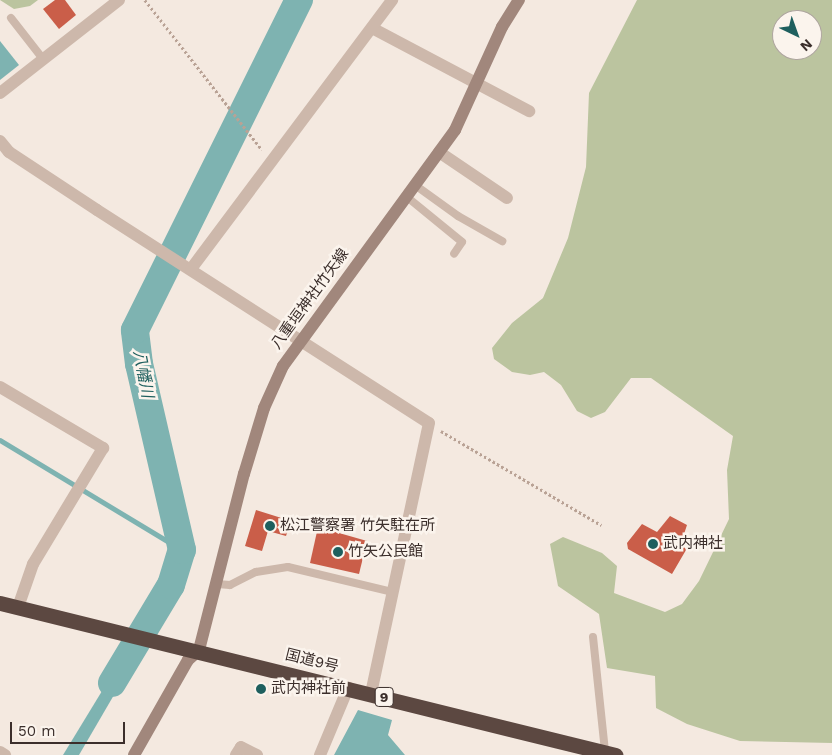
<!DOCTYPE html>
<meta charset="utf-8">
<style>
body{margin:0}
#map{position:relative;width:832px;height:755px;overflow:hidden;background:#f4e9e0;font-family:"Work Sans","Noto Sans JP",sans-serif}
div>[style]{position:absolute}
.green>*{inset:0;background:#bbc49f}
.water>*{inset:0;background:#7eb3b1}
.stream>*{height:4.5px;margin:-2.25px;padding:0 2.25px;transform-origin:2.25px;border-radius:2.25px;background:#7eb3b1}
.river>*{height:28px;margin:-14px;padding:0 14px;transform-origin:14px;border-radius:14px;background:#7eb3b1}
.building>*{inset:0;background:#ca5e49}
.path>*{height:2.5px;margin-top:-1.25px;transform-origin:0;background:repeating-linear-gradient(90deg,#b9a295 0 2.5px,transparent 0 5px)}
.lane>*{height:8px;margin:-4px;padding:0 4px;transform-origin:4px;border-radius:4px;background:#cdb8ab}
.street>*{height:12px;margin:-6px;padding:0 6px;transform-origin:6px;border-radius:6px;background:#cdb8ab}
.secondary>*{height:12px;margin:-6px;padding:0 6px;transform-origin:6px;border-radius:6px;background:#a1877c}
.highway>*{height:15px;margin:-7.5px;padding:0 7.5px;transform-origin:7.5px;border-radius:7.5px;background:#5c4841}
.dots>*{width:14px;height:14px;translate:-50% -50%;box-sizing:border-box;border:2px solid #fbf4ed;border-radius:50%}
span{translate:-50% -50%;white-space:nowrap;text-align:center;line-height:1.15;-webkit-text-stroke:5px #fbf4ed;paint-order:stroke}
.shield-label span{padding:1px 4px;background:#fbf4ed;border:1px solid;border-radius:4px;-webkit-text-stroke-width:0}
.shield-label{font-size:14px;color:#3b2e2b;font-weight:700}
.street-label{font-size:15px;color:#3b2e2b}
.poi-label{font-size:15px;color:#3b2e2b}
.left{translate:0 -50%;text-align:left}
.water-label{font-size:16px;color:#1e5f5e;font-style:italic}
.north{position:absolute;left:772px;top:10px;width:50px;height:50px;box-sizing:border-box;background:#fbf4ed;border:1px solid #aea59f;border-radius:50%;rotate:138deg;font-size:14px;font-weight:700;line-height:20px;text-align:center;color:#3b2e2b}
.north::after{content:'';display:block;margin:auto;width:18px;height:22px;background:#1e5f5e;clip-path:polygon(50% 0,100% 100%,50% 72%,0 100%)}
.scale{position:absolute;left:10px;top:722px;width:115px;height:22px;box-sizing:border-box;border:2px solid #3b2e2b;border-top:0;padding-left:6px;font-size:15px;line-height:18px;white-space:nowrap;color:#3b2e2b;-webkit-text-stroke:4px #fbf4ed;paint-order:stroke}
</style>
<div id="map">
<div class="green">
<i style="clip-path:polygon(0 0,38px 0,30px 6px,14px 9px)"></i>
<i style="clip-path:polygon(evenodd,637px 0,832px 0,832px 743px,740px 741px,687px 724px,656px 708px,655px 676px,607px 668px,599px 614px,558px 586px,550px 544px,563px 537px,602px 553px,617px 566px,614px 593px,665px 612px,682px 604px,699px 581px,729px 519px,727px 470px,733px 436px,651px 378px,631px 378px,605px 412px,591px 418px,577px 411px,561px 385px,544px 372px,530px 375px,512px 372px,494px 359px,492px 348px,512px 323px,543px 298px,568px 238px,586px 167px,589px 93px,637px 0,782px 20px,812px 20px,812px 50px,782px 50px,782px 20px)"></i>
</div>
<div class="water">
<i style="clip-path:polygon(0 41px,19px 65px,0 80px)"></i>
<i style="clip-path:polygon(127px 650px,139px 652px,79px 755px,63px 755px)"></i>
<i style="clip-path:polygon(358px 710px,392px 720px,388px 735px,405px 755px,334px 755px)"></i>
</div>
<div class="stream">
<i style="left:0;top:440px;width:213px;rotate:31.1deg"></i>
</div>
<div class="river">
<i style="left:112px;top:683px;width:114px;rotate:-59deg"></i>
<i style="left:171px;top:585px;width:37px;rotate:-73deg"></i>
<i style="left:182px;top:550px;width:191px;rotate:-103deg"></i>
<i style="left:139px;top:364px;width:34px;rotate:-97deg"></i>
<i style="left:135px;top:330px;width:369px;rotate:-63.6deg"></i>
</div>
<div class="building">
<i style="clip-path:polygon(55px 0,65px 0,76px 15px,59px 29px,43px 9px)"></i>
<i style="clip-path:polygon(256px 510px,291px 521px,286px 536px,268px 531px,262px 551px,245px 546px)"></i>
<i style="clip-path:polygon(670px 516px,687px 525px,684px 534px,693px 538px,672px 574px,628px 549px,627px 543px,642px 524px,657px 532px)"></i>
<i style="clip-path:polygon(318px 527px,367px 541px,359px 574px,310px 563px)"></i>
</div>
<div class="path">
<i style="left:145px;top:0;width:190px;rotate:52deg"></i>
<i style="left:441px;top:431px;width:186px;rotate:30.4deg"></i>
</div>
<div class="lane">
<i style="left:11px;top:18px;width:52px;rotate:52deg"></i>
<i style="left:415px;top:185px;width:53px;rotate:35.8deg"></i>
<i style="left:458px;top:216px;width:51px;rotate:29.6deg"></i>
<i style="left:407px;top:197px;width:71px;rotate:39.3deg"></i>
<i style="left:462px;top:242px;width:14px;rotate:124deg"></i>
<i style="left:217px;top:584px;width:13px;rotate:4deg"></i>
<i style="left:230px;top:585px;width:29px;rotate:-27deg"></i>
<i style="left:256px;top:572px;width:32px;rotate:-9deg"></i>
<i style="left:288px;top:567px;width:108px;rotate:13.4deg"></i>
<i style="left:593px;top:637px;width:116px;rotate:84deg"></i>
</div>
<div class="street">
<i style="left:372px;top:28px;width:178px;rotate:27.9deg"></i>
<i style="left:0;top:93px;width:151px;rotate:-38deg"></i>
<i style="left:0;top:141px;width:14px;rotate:51deg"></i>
<i style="left:9px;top:152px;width:105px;rotate:33.4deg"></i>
<i style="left:97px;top:210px;width:394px;rotate:32.7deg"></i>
<i style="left:429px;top:423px;width:277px;rotate:102.1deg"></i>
<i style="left:439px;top:152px;width:82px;rotate:34.1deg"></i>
<i style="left:191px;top:269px;width:336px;rotate:-53.2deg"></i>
<i style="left:0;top:387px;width:120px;rotate:30.6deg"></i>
<i style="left:103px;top:448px;width:135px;rotate:121.1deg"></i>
<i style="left:33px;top:564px;width:46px;rotate:109.2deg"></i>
<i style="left:0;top:752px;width:6px;rotate:31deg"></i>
<i style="left:236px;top:755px;width:9px;rotate:-58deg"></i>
<i style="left:241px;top:747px;width:18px;rotate:27deg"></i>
<i style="left:320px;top:755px;width:73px;rotate:-67.3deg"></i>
</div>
<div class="secondary">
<i style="left:134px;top:755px;width:109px;rotate:-60.4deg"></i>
<i style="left:188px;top:660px;width:15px;rotate:-42deg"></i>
<i style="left:199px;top:650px;width:182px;rotate:-75.7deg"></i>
<i style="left:244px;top:474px;width:69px;rotate:-73.1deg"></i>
<i style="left:264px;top:408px;width:46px;rotate:-65.7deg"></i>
<i style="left:283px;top:366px;width:292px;rotate:-53.9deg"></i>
<i style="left:455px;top:130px;width:113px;rotate:-65.5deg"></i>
<i style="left:502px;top:27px;width:32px;rotate:-58deg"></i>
</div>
<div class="highway">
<i style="left:0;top:603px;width:634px;rotate:13.88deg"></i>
</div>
<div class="dots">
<i style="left:270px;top:526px;background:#1e5f5e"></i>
<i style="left:653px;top:544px;background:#1e5f5e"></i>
<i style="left:338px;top:552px;background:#1e5f5e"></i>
<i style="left:261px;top:689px;background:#1e5f5e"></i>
</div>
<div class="shield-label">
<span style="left:384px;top:697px">9</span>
</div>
<div class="street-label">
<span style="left:310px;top:299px;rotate:-54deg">八重垣神社竹矢線</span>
<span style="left:312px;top:661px;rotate:14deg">国道9号</span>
</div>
<div class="poi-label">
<span class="left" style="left:280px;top:526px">松江警察署 竹矢駐在所</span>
<span class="left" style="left:663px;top:544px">武内神社</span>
<span class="left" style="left:348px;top:552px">竹矢公民館</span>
<span class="left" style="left:271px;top:689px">武内神社前</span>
</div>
<div class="water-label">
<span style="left:143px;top:374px;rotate:79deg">八幡川</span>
</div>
<div class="north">N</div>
<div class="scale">50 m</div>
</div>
